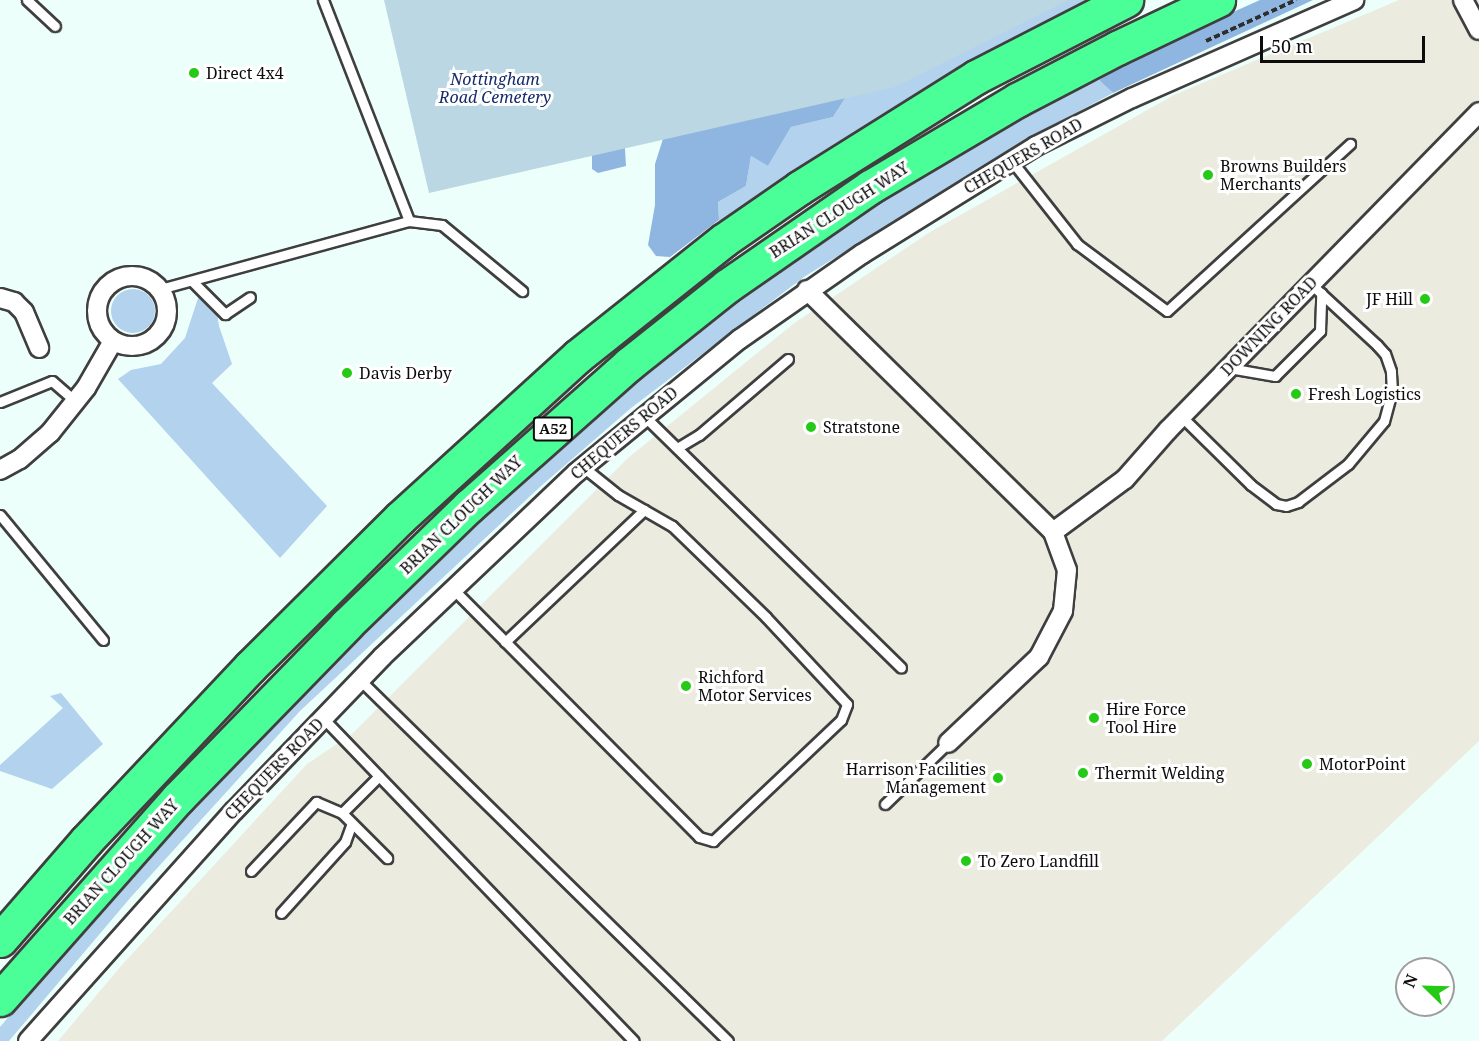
<!DOCTYPE html>
<style>
body{margin:0}
#map{position:relative;width:1479px;height:1041px;overflow:hidden;background:#ecfffb;font-family:"Noto Serif",serif}
div>[style]{position:absolute}
.industrial>*{inset:0;background:#ecebdf}
.green>*{inset:0;background:#b2d2ed}
.round{border-radius:50%}
.forest>*{inset:0;background:#8fb6e0}
.cemetery>*{inset:0;background:#bbd7e3}
.path>*{height:4px;margin-top:-2px;transform-origin:0;background:repeating-linear-gradient(90deg,#2e2e2e 0 6px,transparent 0 9px)}
.roads{filter:drop-shadow(2px 0 #3f3f3f) drop-shadow(-2px 0 #3f3f3f) drop-shadow(0 2px #3f3f3f) drop-shadow(0 -2px #3f3f3f)}
.lane>*{height:9px;margin:-4.5px;padding:0 4.5px;transform-origin:4.5px;border-radius:4.5px;background:#fff}
.street>*{height:18px;margin:-9px;padding:0 9px;transform-origin:9px;border-radius:9px;background:#fff}
.street>.ring{margin:-9px;padding:0;box-sizing:content-box;background:none;border:18px solid #fff;border-radius:50%}
.highway>*{height:33px;margin:-16.5px;padding:0 16.5px;transform-origin:16.5px;border-radius:16.5px;background:#4aff97}
.dots>*{width:16px;height:16px;translate:-50% -50%;box-sizing:border-box;border:3px solid #fff;border-radius:50%}
span{translate:-50% -50%;white-space:nowrap;text-align:center;line-height:1.15;-webkit-text-stroke:6px #fff;paint-order:stroke}
.shield-label span{padding:2px 4px;background:#fff;border:2px solid;border-radius:4px;-webkit-text-stroke-width:0}
.shield-label{font-size:15px;color:#0c0c0c;font-weight:700}
.poi-label{font-size:16px;color:#0c0c0c}
.left{translate:0 -50%;text-align:left}
.right{translate:-100% -50%;text-align:right}
.park-label{font-size:16px;color:#172b6a;font-style:italic}
.street-label{font-size:16px;color:#0c0c0c}
.north{position:absolute;left:1395px;top:957px;width:60px;height:60px;box-sizing:border-box;background:#fff;border:2px solid #9e9e9e;border-radius:50%;rotate:293deg;font-size:16px;font-weight:700;line-height:24px;text-align:center;color:#0c0c0c}
.north::after{content:'';display:block;margin:auto;width:21px;height:27px;background:#25ca17;clip-path:polygon(50% 0,100% 100%,50% 72%,0 100%)}
.scale{position:absolute;left:1260px;top:36px;width:165px;height:27px;box-sizing:border-box;border:3px solid #0c0c0c;border-top:0;padding-left:8px;font-size:18px;line-height:21px;white-space:nowrap;color:#0c0c0c;-webkit-text-stroke:4px #fff;paint-order:stroke}
</style>
<div id="map">
<div class="industrial">
<i style="clip-path:polygon(1399px 0,1479px 0,1479px 741px,1162px 1041px,58px 1041px,121px 966px,307px 764px,353px 733px,628px 458px,793px 324px,930px 232px,1174px 95px)"></i>
</div>
<div class="green">
<i style="clip-path:polygon(1045px 0,1095px 0,723px 226px,719px 220px,718px 202px,746px 186px,751px 156px,768px 166px,791px 127px,833px 117px,865px 67px)"></i>
<i style="clip-path:polygon(1099px 80px,1113px 93px,1016px 145px,804px 277px,631px 408px,541px 486px,300px 711px,131px 897px,9px 1041px,0 1041px,0 1027px,84px 927px,285px 709px,534px 471px,637px 380px,752px 288px,838px 229px,952px 158px,1065px 94px)"></i>
<i class="round" style="left:111px;top:289px;width:44px;height:44px"></i>
<i style="clip-path:polygon(214px 294px,219px 326px,232px 364px,212px 383px,327px 506px,280px 558px,118px 379px,131px 370px,161px 364px,185px 338px,198px 298px)"></i>
<i style="clip-path:polygon(61px 693px,103px 744px,52px 789px,0 771px,0 765px,63px 708px,50px 696px)"></i>
</div>
<div class="forest">
<i style="clip-path:polygon(977px 0,865px 67px,833px 117px,791px 127px,768px 166px,751px 156px,746px 186px,718px 202px,719px 220px,670px 257px,656px 256px,648px 245px,655px 205px,655px 164px,668px 123px,624px 132px,626px 166px,598px 173px,592px 169px,592px 129px)"></i>
<i style="clip-path:polygon(1260px 0,1313px 0,1113px 93px,1099px 80px,1153px 48px)"></i>
</div>
<div class="cemetery">
<i style="clip-path:polygon(384px 0,1069px 0,895px 87px,429px 193px)"></i>
</div>
<div class="path">
<i style="left:1206px;top:41px;width:99px;rotate:-24.5deg"></i>
</div>
<div class="roads">
<div class="lane">
<i style="left:27px;top:0;width:38px;rotate:43deg"></i>
<i style="left:323px;top:0;width:237px;rotate:68.7deg"></i>
<i style="left:1011px;top:160px;width:107px;rotate:51.8deg"></i>
<i style="left:1077px;top:244px;width:112px;rotate:36.7deg"></i>
<i style="left:1167px;top:311px;width:248px;rotate:-42.4deg"></i>
<i style="left:192px;top:281px;width:47px;rotate:45deg"></i>
<i style="left:225px;top:314px;width:30px;rotate:-34deg"></i>
<i style="left:160px;top:289px;width:258px;rotate:-15.3deg"></i>
<i style="left:409px;top:221px;width:33px;rotate:7deg"></i>
<i style="left:442px;top:225px;width:104px;rotate:39.5deg"></i>
<i style="left:1229px;top:368px;width:47px;rotate:9.9deg"></i>
<i style="left:1275px;top:376px;width:64px;rotate:-45deg"></i>
<i style="left:1320px;top:331px;width:38px;rotate:-88deg"></i>
<i style="left:0;top:402px;width:56px;rotate:-22deg"></i>
<i style="left:52px;top:381px;width:30px;rotate:41deg"></i>
<i style="left:643px;top:415px;width:361px;rotate:44.4deg"></i>
<i style="left:1181px;top:416px;width:98px;rotate:44.6deg"></i>
<i style="left:1251px;top:485px;width:31px;rotate:37deg"></i>
<i style="left:1276px;top:504px;width:10px;rotate:11deg"></i>
<i style="left:1286px;top:506px;width:13px;rotate:-18deg"></i>
<i style="left:1298px;top:502px;width:63px;rotate:-37.2deg"></i>
<i style="left:1348px;top:464px;width:56px;rotate:-50.1deg"></i>
<i style="left:1384px;top:421px;width:30px;rotate:-75deg"></i>
<i style="left:1392px;top:392px;width:21px;rotate:-93deg"></i>
<i style="left:1391px;top:371px;width:18px;rotate:-109deg"></i>
<i style="left:1385px;top:354px;width:12px;rotate:-132deg"></i>
<i style="left:1377px;top:345px;width:90px;rotate:-137.3deg"></i>
<i style="left:677px;top:448px;width:26px;rotate:-31deg"></i>
<i style="left:699px;top:435px;width:117px;rotate:-40.5deg"></i>
<i style="left:0;top:515px;width:162px;rotate:50.5deg"></i>
<i style="left:452px;top:588px;width:351px;rotate:45.2deg"></i>
<i style="left:699px;top:837px;width:15px;rotate:16deg"></i>
<i style="left:713px;top:841px;width:176px;rotate:-43.4deg"></i>
<i style="left:841px;top:720px;width:17px;rotate:-69deg"></i>
<i style="left:847px;top:704px;width:119px;rotate:-133deg"></i>
<i style="left:766px;top:617px;width:131px;rotate:-135.9deg"></i>
<i style="left:672px;top:526px;width:62px;rotate:-150.1deg"></i>
<i style="left:618px;top:495px;width:45px;rotate:-141.3deg"></i>
<i style="left:505px;top:642px;width:192px;rotate:-43.5deg"></i>
<i style="left:361px;top:681px;width:514px;rotate:44.45deg"></i>
<i style="left:323px;top:718px;width:448px;rotate:46.1deg"></i>
<i style="left:885px;top:804px;width:88px;rotate:-44.1deg"></i>
<i style="left:342px;top:813px;width:52px;rotate:-45deg"></i>
<i style="left:251px;top:871px;width:95px;rotate:-46.7deg"></i>
<i style="left:316px;top:802px;width:28px;rotate:23deg"></i>
<i style="left:342px;top:813px;width:64px;rotate:45deg"></i>
<i style="left:281px;top:913px;width:96px;rotate:-48deg"></i>
<i style="left:345px;top:842px;width:20px;rotate:-70deg"></i>
</div>
<div class="street">
<i style="left:1463px;top:0;width:34px;rotate:62deg"></i>
<i class="ring" style="left:97px;top:276px;width:52px;height:52px"></i>
<i style="left:807px;top:290px;width:345px;rotate:44.5deg"></i>
<i style="left:1053px;top:532px;width:40px;rotate:69.8deg"></i>
<i style="left:1067px;top:570px;width:41px;rotate:95.6deg"></i>
<i style="left:1063px;top:611px;width:52px;rotate:117.6deg"></i>
<i style="left:1039px;top:657px;width:125px;rotate:136.6deg"></i>
<i style="left:0;top:298px;width:15px;rotate:16deg"></i>
<i style="left:14px;top:302px;width:14px;rotate:45deg"></i>
<i style="left:24px;top:312px;width:39px;rotate:67deg"></i>
<i style="left:0;top:470px;width:23px;rotate:-29deg"></i>
<i style="left:20px;top:459px;width:40px;rotate:-41deg"></i>
<i style="left:50px;top:433px;width:58px;rotate:-51.3deg"></i>
<i style="left:86px;top:388px;width:54px;rotate:-60.1deg"></i>
<i style="left:1053px;top:532px;width:89px;rotate:-36.4deg"></i>
<i style="left:1125px;top:479px;width:65px;rotate:-48.7deg"></i>
<i style="left:1168px;top:430px;width:445px;rotate:-45.6deg"></i>
<i style="left:28px;top:1041px;width:309px;rotate:-48.2deg"></i>
<i style="left:234px;top:811px;width:214px;rotate:-46.1deg"></i>
<i style="left:382px;top:657px;width:267px;rotate:-43.5deg"></i>
<i style="left:576px;top:473px;width:212px;rotate:-39.3deg"></i>
<i style="left:740px;top:339px;width:149px;rotate:-34.9deg"></i>
<i style="left:862px;top:254px;width:205px;rotate:-31.8deg"></i>
<i style="left:1036px;top:146px;width:107px;rotate:-26.6deg"></i>
<i style="left:1132px;top:98px;width:243px;rotate:-23.8deg"></i>
</div>
<div class="highway">
<i style="left:0;top:940px;width:131px;rotate:-49deg"></i>
<i style="left:86px;top:841px;width:239px;rotate:-46.7deg"></i>
<i style="left:250px;top:667px;width:211px;rotate:-44.8deg"></i>
<i style="left:400px;top:518px;width:241px;rotate:-42.3deg"></i>
<i style="left:578px;top:356px;width:186px;rotate:-38.5deg"></i>
<i style="left:724px;top:240px;width:91px;rotate:-34.7deg"></i>
<i style="left:799px;top:188px;width:209px;rotate:-32.1deg"></i>
<i style="left:976px;top:77px;width:169px;rotate:-27.2deg"></i>
<i style="left:0;top:999px;width:268px;rotate:-48.5deg"></i>
<i style="left:178px;top:798px;width:241px;rotate:-45.8deg"></i>
<i style="left:346px;top:625px;width:171px;rotate:-44.1deg"></i>
<i style="left:469px;top:506px;width:214px;rotate:-41.6deg"></i>
<i style="left:629px;top:364px;width:125px;rotate:-38.5deg"></i>
<i style="left:727px;top:286px;width:174px;rotate:-34.7deg"></i>
<i style="left:870px;top:187px;width:171px;rotate:-30.6deg"></i>
<i style="left:1017px;top:100px;width:113px;rotate:-27.5deg"></i>
<i style="left:1117px;top:48px;width:112px;rotate:-25.4deg"></i>
</div>
</div>
<div class="dots">
<i style="left:194px;top:73px;background:#25ca17"></i>
<i style="left:1208px;top:175px;background:#25ca17"></i>
<i style="left:1425px;top:299px;background:#25ca17"></i>
<i style="left:347px;top:373px;background:#25ca17"></i>
<i style="left:1296px;top:394px;background:#25ca17"></i>
<i style="left:811px;top:427px;background:#25ca17"></i>
<i style="left:686px;top:686px;background:#25ca17"></i>
<i style="left:1094px;top:718px;background:#25ca17"></i>
<i style="left:1307px;top:764px;background:#25ca17"></i>
<i style="left:1083px;top:773px;background:#25ca17"></i>
<i style="left:998px;top:778px;background:#25ca17"></i>
<i style="left:966px;top:861px;background:#25ca17"></i>
</div>
<div class="shield-label">
<span style="left:553px;top:429px">A52</span>
</div>
<div class="poi-label">
<span class="left" style="left:206px;top:73px">Direct 4x4</span>
<span class="left" style="left:1220px;top:175px">Browns Builders<br>Merchants</span>
<span class="right" style="left:1413px;top:299px">JF Hill</span>
<span class="left" style="left:359px;top:373px">Davis Derby</span>
<span class="left" style="left:1308px;top:394px">Fresh Logistics</span>
<span class="left" style="left:823px;top:427px">Stratstone</span>
<span class="left" style="left:698px;top:686px">Richford<br>Motor Services</span>
<span class="left" style="left:1106px;top:718px">Hire Force<br>Tool Hire</span>
<span class="left" style="left:1319px;top:764px">MotorPoint</span>
<span class="right" style="left:986px;top:778px">Harrison Facilities<br>Management</span>
<span class="left" style="left:1095px;top:773px">Thermit Welding</span>
<span class="left" style="left:978px;top:861px">To Zero Landfill</span>
</div>
<div class="park-label">
<span style="left:495px;top:88px">Nottingham<br>Road Cemetery</span>
</div>
<div class="street-label">
<span style="left:1023px;top:156px;rotate:-30deg">CHEQUERS ROAD</span>
<span style="left:839px;top:210px;rotate:-33deg">BRIAN CLOUGH WAY</span>
<span style="left:1269px;top:326px;rotate:-46deg">DOWNING ROAD</span>
<span style="left:624px;top:433px;rotate:-40deg">CHEQUERS ROAD</span>
<span style="left:461px;top:515px;rotate:-44deg">BRIAN CLOUGH WAY</span>
<span style="left:274px;top:769px;rotate:-46deg">CHEQUERS ROAD</span>
<span style="left:121px;top:862px;rotate:-48deg">BRIAN CLOUGH WAY</span>
</div>
<div class="north">N</div>
<div class="scale">50 m</div>
</div>
